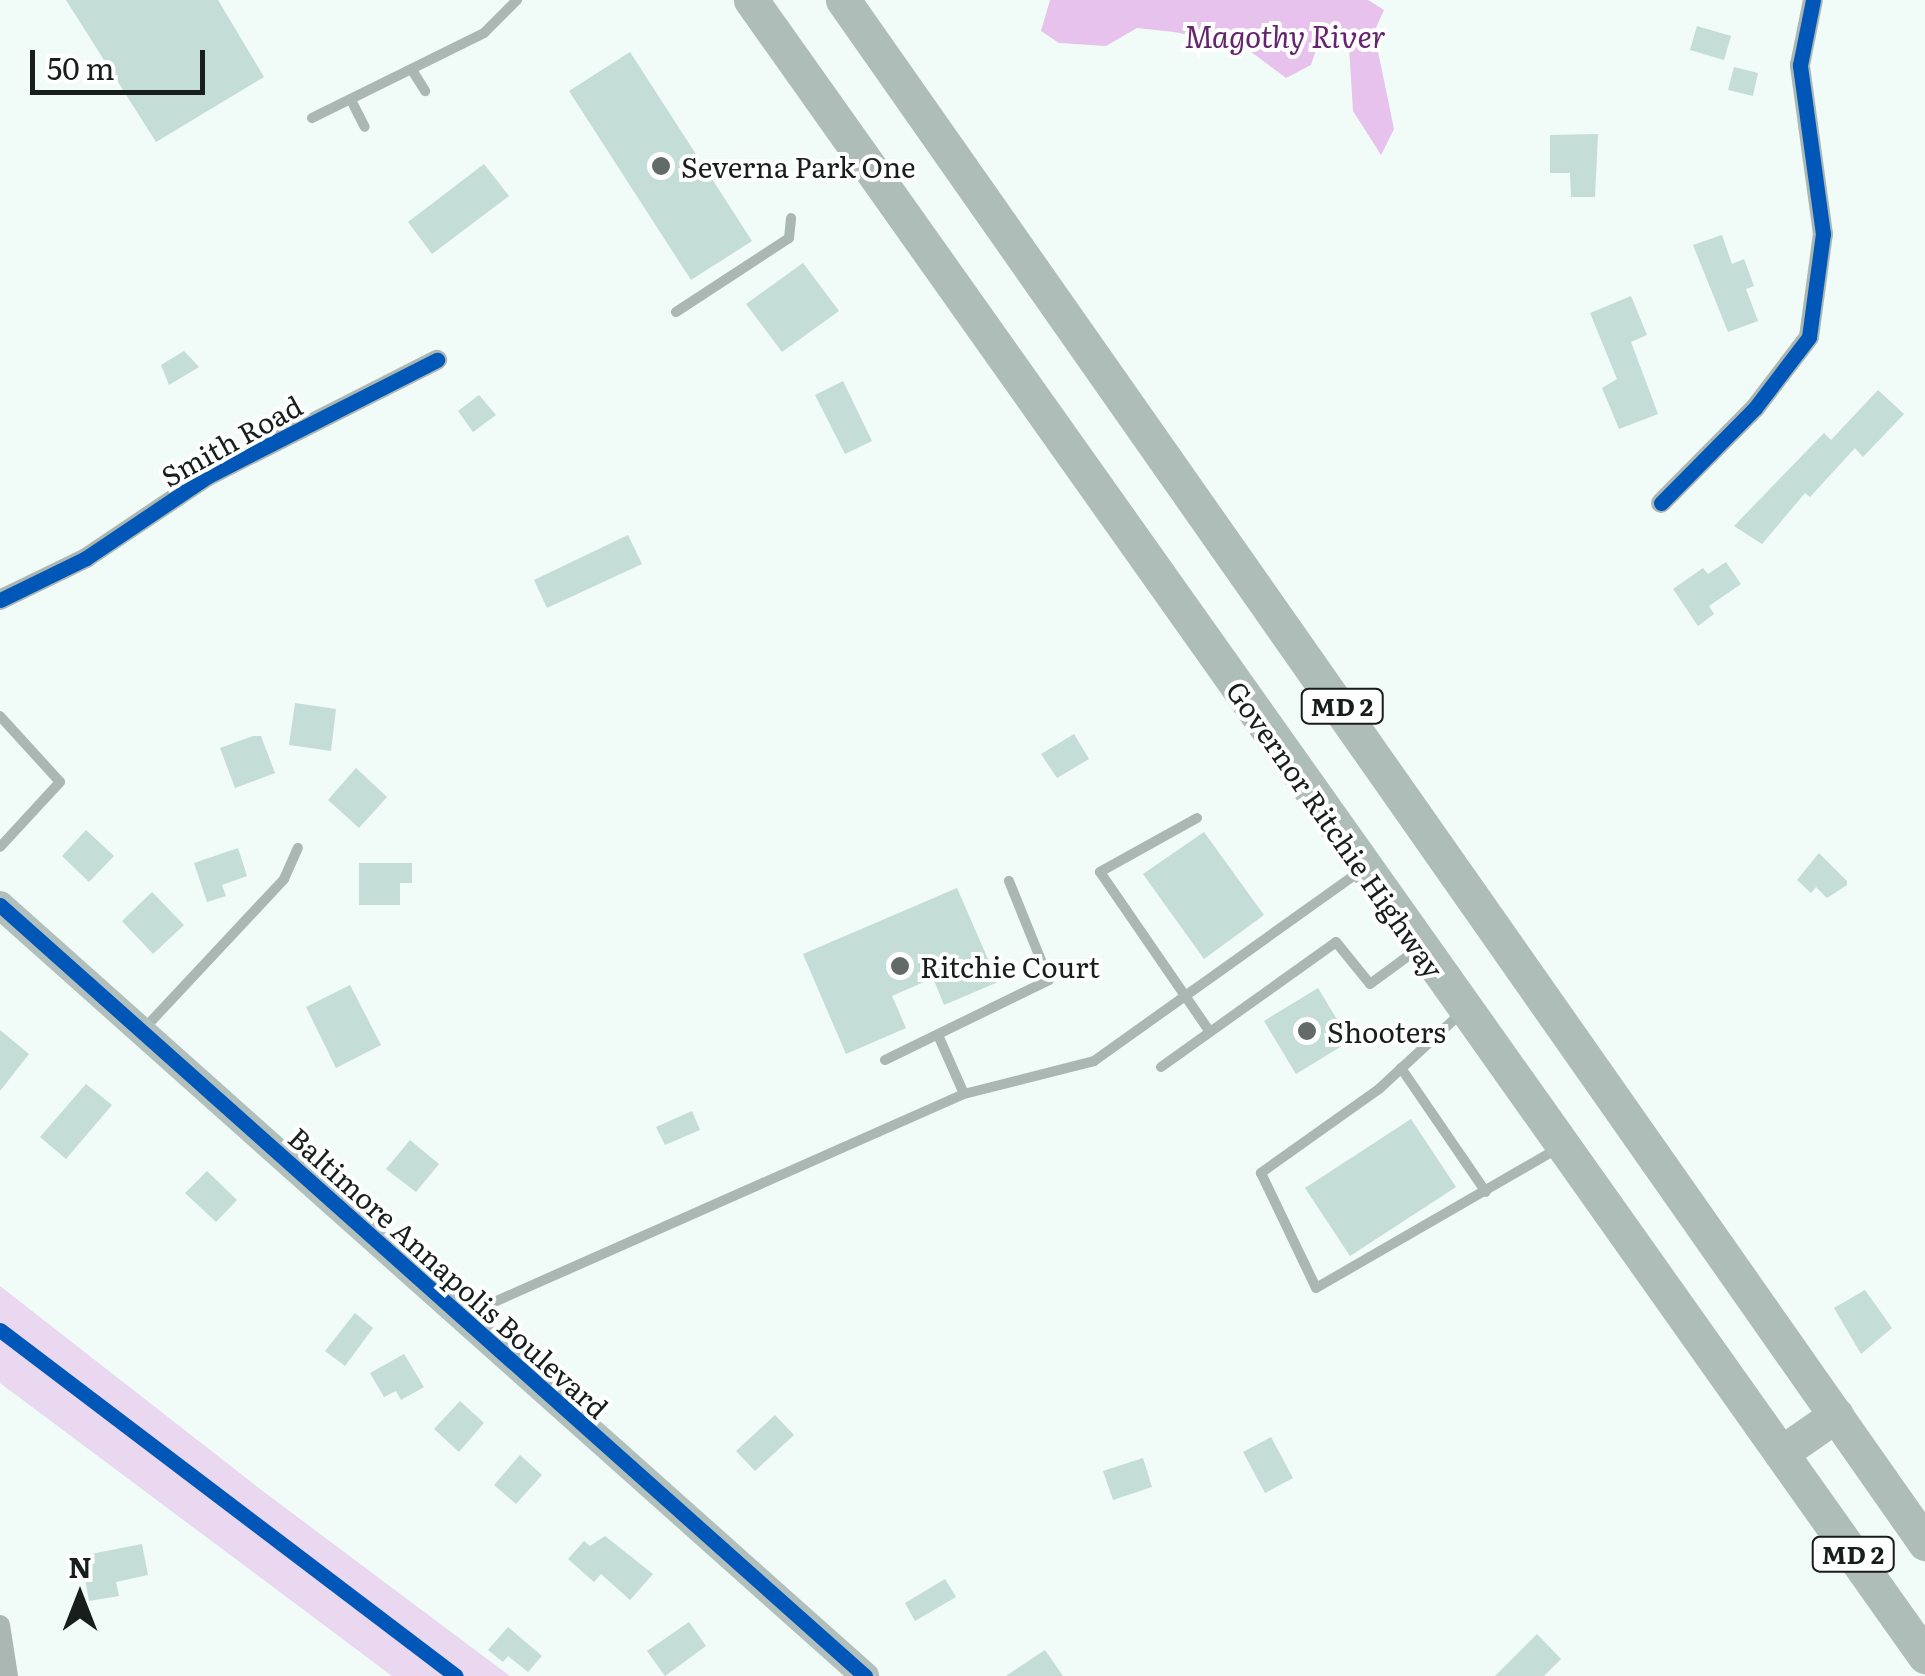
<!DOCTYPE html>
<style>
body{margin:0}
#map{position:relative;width:1925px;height:1676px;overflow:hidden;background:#f1fbf8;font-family:Literata,serif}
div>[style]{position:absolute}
.green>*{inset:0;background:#e9d8ef}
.water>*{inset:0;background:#e6c2ed}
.building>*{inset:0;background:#c4ddd6}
.lane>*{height:10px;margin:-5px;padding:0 5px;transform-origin:5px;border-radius:5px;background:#aab7b2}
.street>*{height:20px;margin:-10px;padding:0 10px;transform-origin:10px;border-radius:10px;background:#aab7b2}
.secondary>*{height:28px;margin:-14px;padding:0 14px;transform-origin:14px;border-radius:14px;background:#b1c0bc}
.highway>*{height:35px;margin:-17.5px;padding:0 17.5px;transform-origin:17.5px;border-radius:17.5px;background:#aebdb8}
.cycleway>*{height:15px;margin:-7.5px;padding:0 7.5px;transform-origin:7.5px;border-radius:7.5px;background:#0057b8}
.dots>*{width:28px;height:28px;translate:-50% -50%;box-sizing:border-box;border:5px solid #fff;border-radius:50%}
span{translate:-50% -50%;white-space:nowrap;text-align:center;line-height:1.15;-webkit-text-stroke:8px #fff;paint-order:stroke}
.shield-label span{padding:2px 8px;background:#fff;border:2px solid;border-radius:8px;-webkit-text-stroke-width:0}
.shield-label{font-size:25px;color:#171e1c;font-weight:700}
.poi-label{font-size:28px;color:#171e1c}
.left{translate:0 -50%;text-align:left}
.street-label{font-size:28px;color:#171e1c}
.water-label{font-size:30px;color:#65246e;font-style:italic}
.north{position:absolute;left:30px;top:1546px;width:100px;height:100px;-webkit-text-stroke:8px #fff;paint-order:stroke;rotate:0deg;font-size:28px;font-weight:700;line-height:40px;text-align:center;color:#171e1c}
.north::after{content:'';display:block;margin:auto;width:35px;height:45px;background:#171e1c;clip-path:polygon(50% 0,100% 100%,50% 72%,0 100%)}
.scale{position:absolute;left:30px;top:50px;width:175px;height:45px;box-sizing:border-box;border:5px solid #171e1c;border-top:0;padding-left:12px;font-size:30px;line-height:35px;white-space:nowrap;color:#171e1c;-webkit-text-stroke:8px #fff;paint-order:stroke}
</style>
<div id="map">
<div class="green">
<i style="clip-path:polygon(0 1286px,264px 1492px,510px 1676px,392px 1676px,0 1383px)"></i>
</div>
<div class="water">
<i style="clip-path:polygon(1050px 0,1368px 0,1384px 10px,1374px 32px,1394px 129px,1381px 155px,1353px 111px,1348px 31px,1324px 25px,1311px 65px,1286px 78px,1242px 45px,1174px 32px,1137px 28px,1106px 46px,1059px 43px,1041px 31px)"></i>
</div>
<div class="building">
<i style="clip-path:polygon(66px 0,218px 0,264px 77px,156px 142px)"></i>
<i style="clip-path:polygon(1697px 26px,1731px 36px,1724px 60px,1690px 50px)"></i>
<i style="clip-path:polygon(630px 52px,752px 241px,691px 280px,569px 91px)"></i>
<i style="clip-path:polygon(1734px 67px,1758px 73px,1753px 96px,1728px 90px)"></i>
<i style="clip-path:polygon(1598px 134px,1595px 197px,1571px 197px,1570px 173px,1550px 173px,1550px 135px)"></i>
<i style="clip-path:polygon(484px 164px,509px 196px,432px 254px,408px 222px)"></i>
<i style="clip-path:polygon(1722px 235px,1732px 264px,1744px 259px,1754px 286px,1746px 289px,1758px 321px,1728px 332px,1693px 245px)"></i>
<i style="clip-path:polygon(803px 263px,839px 311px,782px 352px,746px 304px)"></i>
<i style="clip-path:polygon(1631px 296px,1647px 335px,1631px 342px,1658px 414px,1619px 429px,1602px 388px,1617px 379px,1590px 313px)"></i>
<i style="clip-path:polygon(184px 351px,199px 367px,169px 385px,161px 365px)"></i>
<i style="clip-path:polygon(843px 381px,872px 441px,845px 454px,815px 395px)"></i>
<i style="clip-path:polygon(1878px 390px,1904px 414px,1863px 457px,1855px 448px,1810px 497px,1805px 493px,1762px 544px,1734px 526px,1824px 433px,1831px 440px)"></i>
<i style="clip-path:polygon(479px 395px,496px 415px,473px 432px,458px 411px)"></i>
<i style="clip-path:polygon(628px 535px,642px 564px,547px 608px,534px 580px)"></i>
<i style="clip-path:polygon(1726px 562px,1741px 584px,1709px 606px,1714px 614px,1698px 626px,1673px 589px,1703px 568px,1708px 574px)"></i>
<i style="clip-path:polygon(295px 703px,336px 709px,331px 751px,289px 745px)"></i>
<i style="clip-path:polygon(1074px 734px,1089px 759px,1057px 778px,1041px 754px)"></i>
<i style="clip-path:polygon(253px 736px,261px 736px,275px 773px,235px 788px,220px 748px)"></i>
<i style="clip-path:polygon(356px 768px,387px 797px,359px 828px,328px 800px)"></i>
<i style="clip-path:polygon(86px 830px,114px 856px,89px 882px,62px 856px)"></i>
<i style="clip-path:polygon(1204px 832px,1264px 915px,1204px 959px,1143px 874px)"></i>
<i style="clip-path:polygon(238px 848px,247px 876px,222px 885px,226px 896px,207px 902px,194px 863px)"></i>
<i style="clip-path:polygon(1819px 853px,1847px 881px,1847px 885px,1827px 898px,1816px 887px,1811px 893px,1797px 880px)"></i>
<i style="clip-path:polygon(359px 863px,412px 863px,412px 883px,400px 883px,400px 905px,359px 905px)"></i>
<i style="clip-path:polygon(957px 888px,998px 982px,944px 1005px,933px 978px,892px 996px,906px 1028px,846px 1054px,803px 954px)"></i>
<i style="clip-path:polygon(152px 892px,184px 925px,153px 954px,122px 921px)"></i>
<i style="clip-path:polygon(350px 985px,381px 1045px,336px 1068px,306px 1007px)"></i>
<i style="clip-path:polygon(1318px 988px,1350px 1041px,1296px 1074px,1264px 1021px)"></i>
<i style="clip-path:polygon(0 1030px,29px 1054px,0 1091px)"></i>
<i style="clip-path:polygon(86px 1084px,112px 1105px,66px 1159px,40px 1137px)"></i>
<i style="clip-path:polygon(692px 1111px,700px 1130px,665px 1145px,656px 1127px)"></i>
<i style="clip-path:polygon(1411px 1119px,1456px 1187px,1350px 1256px,1305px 1188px)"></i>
<i style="clip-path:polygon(410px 1140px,439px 1164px,416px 1192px,386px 1169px)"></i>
<i style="clip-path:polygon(207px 1171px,237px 1200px,216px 1222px,185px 1193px)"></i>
<i style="clip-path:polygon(1865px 1290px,1892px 1328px,1861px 1354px,1834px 1308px)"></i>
<i style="clip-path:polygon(355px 1313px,373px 1328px,345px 1366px,325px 1351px)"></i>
<i style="clip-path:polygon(404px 1354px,424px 1387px,401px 1400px,396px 1391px,384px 1397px,370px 1373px)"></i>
<i style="clip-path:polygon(460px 1401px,484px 1423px,459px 1452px,434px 1429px)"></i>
<i style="clip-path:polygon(775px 1415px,794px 1435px,755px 1471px,736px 1451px)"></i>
<i style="clip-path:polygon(1271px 1437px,1293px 1478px,1265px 1493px,1243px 1452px)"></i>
<i style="clip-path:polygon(520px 1455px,542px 1475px,516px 1504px,494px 1485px)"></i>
<i style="clip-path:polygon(1143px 1458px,1152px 1487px,1113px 1500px,1103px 1471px)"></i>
<i style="clip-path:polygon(605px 1536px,653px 1574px,630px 1600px,601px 1574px,594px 1582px,568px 1559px,584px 1541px,590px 1546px)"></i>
<i style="clip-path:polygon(142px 1544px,148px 1575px,116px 1582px,119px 1596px,89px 1601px,81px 1556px)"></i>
<i style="clip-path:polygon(945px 1579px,956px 1597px,915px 1621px,905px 1603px)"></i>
<i style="clip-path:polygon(689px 1622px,706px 1646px,665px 1676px,647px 1651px)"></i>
<i style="clip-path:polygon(508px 1627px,542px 1656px,528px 1672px,508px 1656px,503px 1662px,488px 1650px)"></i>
<i style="clip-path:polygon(1537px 1634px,1561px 1659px,1544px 1676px,1495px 1676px)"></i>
<i style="clip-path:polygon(1045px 1650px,1063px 1676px,1006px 1676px)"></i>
</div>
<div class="lane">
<i style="left:412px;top:70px;width:25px;rotate:58deg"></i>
<i style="left:351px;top:100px;width:30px;rotate:63deg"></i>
<i style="left:312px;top:118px;width:192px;rotate:-26.3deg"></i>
<i style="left:484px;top:33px;width:47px;rotate:-45deg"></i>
<i style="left:676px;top:312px;width:135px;rotate:-33.2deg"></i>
<i style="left:789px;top:238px;width:20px;rotate:-84deg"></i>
<i style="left:0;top:716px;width:89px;rotate:47.7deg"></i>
<i style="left:60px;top:782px;width:88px;rotate:132.7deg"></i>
<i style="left:1197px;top:818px;width:111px;rotate:150.9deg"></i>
<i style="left:1100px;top:872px;width:194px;rotate:55.5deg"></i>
<i style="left:1460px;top:1014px;width:110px;rotate:137.2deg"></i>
<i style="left:1379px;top:1089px;width:145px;rotate:144.6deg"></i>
<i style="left:1261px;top:1173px;width:127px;rotate:64.4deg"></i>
<i style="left:1316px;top:1288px;width:280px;rotate:-30deg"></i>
<i style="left:142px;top:1031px;width:208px;rotate:-46.9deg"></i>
<i style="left:284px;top:879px;width:34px;rotate:-66deg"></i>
<i style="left:938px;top:1035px;width:64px;rotate:66.2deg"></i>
<i style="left:885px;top:1060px;width:182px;rotate:-26deg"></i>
<i style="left:1049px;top:980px;width:107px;rotate:-112deg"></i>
<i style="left:1161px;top:1067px;width:215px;rotate:-35.5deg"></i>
<i style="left:1336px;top:942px;width:54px;rotate:51deg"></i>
<i style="left:1370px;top:984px;width:56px;rotate:-36.3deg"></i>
<i style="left:1401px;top:1068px;width:150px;rotate:55.6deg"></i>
<i style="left:467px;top:1314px;width:544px;rotate:-23.88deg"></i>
<i style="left:964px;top:1094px;width:134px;rotate:-14.2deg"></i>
<i style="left:1094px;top:1061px;width:325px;rotate:-35.5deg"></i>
</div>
<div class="street">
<i style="left:1661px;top:503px;width:134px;rotate:-45.3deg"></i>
<i style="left:1755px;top:408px;width:89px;rotate:-52.7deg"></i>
<i style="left:1809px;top:337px;width:104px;rotate:-82.3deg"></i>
<i style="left:1823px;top:234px;width:171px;rotate:-97.8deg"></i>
<i style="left:1800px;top:65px;width:66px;rotate:-78.7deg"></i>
<i style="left:0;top:600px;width:96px;rotate:-26deg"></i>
<i style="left:86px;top:558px;width:147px;rotate:-33.9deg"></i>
<i style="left:208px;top:476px;width:257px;rotate:-26.9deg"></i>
<i style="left:0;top:1625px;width:52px;rotate:81.1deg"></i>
</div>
<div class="secondary">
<i style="left:0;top:905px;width:1159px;rotate:41.71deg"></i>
</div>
<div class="highway">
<i style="left:751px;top:0;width:2030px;rotate:54.67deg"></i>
<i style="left:843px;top:0;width:1885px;rotate:54.96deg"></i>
<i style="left:1781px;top:1453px;width:67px;rotate:-34.6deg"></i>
</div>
<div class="cycleway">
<i style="left:1661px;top:503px;width:134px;rotate:-45.3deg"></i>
<i style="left:1755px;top:408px;width:89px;rotate:-52.7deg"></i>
<i style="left:1809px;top:337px;width:104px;rotate:-82.3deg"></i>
<i style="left:1823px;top:234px;width:171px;rotate:-97.8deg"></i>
<i style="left:1800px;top:65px;width:66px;rotate:-78.7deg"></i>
<i style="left:0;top:600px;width:96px;rotate:-26deg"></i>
<i style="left:86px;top:558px;width:147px;rotate:-33.9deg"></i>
<i style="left:208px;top:476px;width:257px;rotate:-26.9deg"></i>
<i style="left:0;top:905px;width:1159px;rotate:41.71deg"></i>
<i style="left:0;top:1330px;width:572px;rotate:37.19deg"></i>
</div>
<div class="dots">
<i style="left:661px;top:166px;background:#636b69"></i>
<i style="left:900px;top:966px;background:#636b69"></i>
<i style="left:1307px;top:1031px;background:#636b69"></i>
</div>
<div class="shield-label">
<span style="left:1342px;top:706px">MD 2</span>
<span style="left:1853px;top:1554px">MD 2</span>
</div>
<div class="poi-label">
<span class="left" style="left:681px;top:166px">Severna Park One</span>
<span class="left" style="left:920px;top:966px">Ritchie Court</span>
<span class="left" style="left:1327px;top:1031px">Shooters</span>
</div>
<div class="street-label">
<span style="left:231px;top:440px;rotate:-29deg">Smith Road</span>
<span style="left:1336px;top:829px;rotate:55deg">Governor Ritchie Highway</span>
<span style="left:449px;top:1272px;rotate:42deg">Baltimore Annapolis Boulevard</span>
</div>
<div class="water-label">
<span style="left:1285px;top:35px">Magothy River</span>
</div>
<div class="north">N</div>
<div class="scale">50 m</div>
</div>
